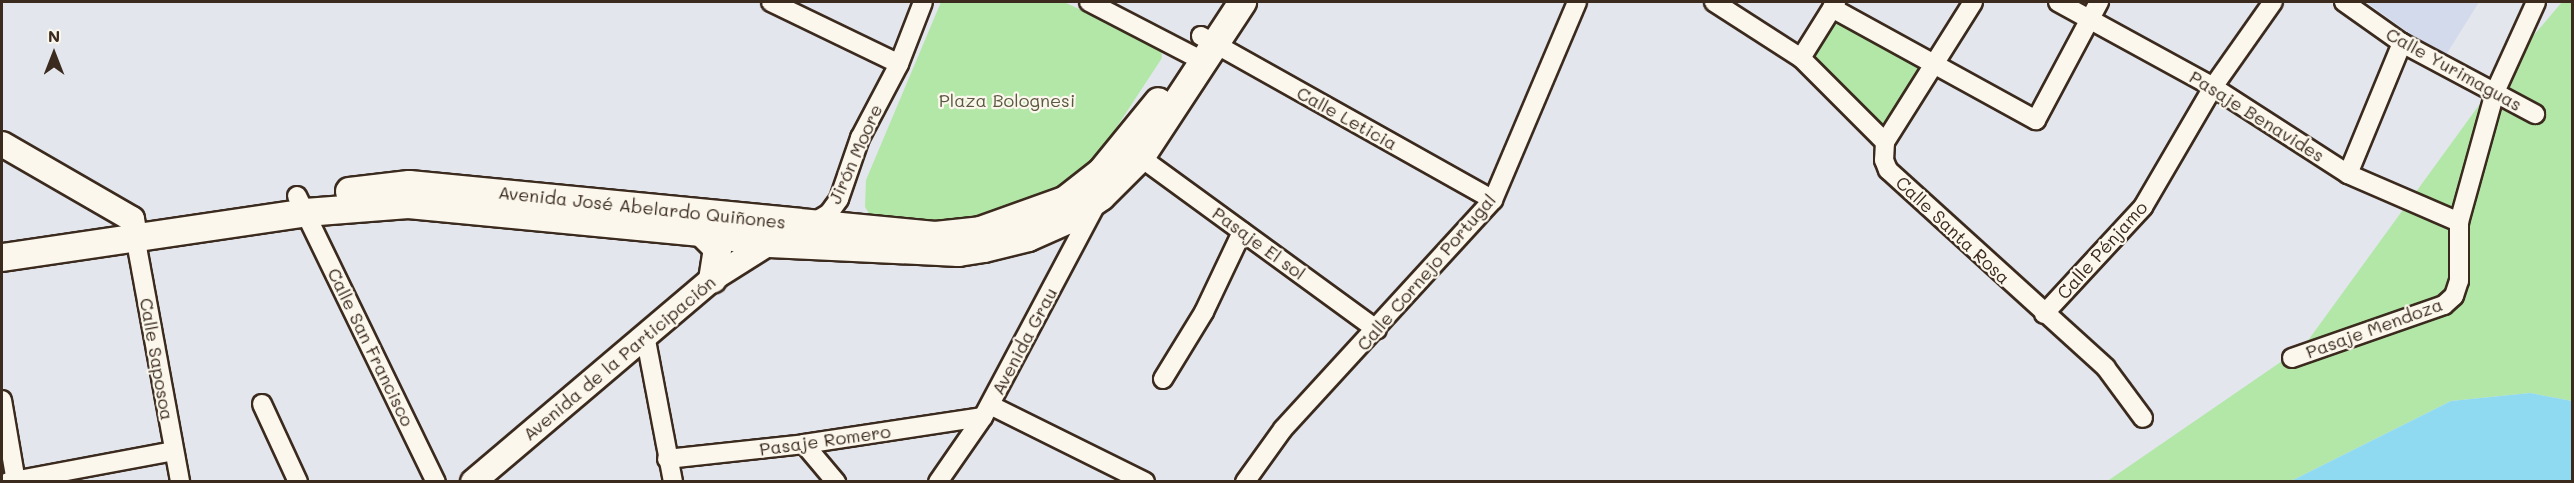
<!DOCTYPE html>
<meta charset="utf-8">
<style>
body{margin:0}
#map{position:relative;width:2574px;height:483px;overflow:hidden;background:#e3e6ec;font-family:Mali,sans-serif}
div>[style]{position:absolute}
.built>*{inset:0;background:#d2daec}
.green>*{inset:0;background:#b2e7a8}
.water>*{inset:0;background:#90daf1}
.roads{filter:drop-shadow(2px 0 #3b2a1e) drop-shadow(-2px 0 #3b2a1e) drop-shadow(0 2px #3b2a1e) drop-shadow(0 -2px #3b2a1e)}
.minor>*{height:18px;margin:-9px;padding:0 9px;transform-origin:9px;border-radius:9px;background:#fbf7ec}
.secondary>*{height:24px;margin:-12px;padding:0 12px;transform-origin:12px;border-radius:12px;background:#fbf7ec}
.primary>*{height:27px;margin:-13.5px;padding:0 13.5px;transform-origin:13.5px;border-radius:13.5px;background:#fbf7ec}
span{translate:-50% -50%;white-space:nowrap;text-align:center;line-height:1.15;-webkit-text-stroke:4.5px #fbf7ec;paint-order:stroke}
.street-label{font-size:18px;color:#3b2a1e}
.park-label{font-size:18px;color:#595940}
.frame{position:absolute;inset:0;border:3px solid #3b2a1e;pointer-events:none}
.north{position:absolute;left:24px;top:24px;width:60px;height:60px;-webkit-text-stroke:4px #fbf7ec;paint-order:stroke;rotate:0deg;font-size:16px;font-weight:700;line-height:24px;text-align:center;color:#3b2a1e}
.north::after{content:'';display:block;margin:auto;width:21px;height:27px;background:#3b2a1e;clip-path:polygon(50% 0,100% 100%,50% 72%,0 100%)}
</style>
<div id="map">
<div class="built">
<i style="clip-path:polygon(2366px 2px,2479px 2px,2444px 58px)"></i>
</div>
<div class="green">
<i style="clip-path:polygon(941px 2px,1064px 2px,1161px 47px,1162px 58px,1097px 157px,1057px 187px,989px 214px,917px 225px,875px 223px,865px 207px,866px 180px)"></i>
<i style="clip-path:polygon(2562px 2px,2572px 2px,2572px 401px,2530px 393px,2451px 401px,2291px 481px,2106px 482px,2304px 346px,2506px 68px)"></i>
<i style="clip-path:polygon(1835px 16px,1925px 69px,1886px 130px,1809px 56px)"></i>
</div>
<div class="water">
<i style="clip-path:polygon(2530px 393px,2572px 401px,2572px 481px,2291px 481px,2451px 401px)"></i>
</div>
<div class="roads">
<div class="minor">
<i style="left:771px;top:2px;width:142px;rotate:25.8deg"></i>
<i style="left:1089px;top:2px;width:128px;rotate:27.4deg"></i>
<i style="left:1714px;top:2px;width:103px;rotate:32.8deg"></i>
<i style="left:1801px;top:58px;width:119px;rotate:45deg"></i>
<i style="left:1885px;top:142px;width:18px;rotate:93deg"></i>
<i style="left:1884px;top:160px;width:11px;rotate:68deg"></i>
<i style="left:1888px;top:170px;width:294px;rotate:42.2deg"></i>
<i style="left:2106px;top:368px;width:62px;rotate:53.5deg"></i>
<i style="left:2058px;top:2px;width:177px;rotate:28.7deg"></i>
<i style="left:2213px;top:87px;width:161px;rotate:32.8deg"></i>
<i style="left:2348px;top:174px;width:121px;rotate:23.4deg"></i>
<i style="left:2344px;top:2px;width:71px;rotate:35.3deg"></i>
<i style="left:2402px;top:43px;width:151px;rotate:28.1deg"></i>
<i style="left:1832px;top:8px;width:233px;rotate:28.8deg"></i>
<i style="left:2036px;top:120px;width:134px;rotate:-61.9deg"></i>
<i style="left:1201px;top:36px;width:335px;rotate:29.3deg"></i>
<i style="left:1801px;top:58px;width:66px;rotate:-58deg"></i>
<i style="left:1885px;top:142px;width:165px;rotate:-57.8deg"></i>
<i style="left:1140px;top:157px;width:293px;rotate:36.1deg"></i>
<i style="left:2348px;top:174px;width:142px;rotate:-67.6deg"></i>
<i style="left:297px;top:196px;width:318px;rotate:64.1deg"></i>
<i style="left:811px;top:224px;width:21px;rotate:-31deg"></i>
<i style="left:829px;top:213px;width:17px;rotate:-54deg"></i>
<i style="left:839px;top:199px;width:65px;rotate:-71deg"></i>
<i style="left:860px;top:138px;width:84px;rotate:-62.2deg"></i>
<i style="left:899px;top:64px;width:66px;rotate:-68.8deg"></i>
<i style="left:135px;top:236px;width:250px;rotate:79.6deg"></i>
<i style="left:2044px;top:314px;width:146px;rotate:-47.2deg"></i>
<i style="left:2143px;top:207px;width:139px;rotate:-59.7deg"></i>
<i style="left:2213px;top:87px;width:104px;rotate:-54.8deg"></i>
<i style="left:645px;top:335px;width:150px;rotate:79.2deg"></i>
<i style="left:2292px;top:358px;width:161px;rotate:-19.2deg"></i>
<i style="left:2444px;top:305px;width:13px;rotate:-42deg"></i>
<i style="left:2454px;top:296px;width:16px;rotate:-72deg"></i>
<i style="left:2459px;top:281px;width:59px;rotate:-90deg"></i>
<i style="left:2459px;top:222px;width:135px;rotate:-74.5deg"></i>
<i style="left:2495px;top:92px;width:99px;rotate:-65.5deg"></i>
<i style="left:1163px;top:379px;width:79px;rotate:-58.5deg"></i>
<i style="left:1204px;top:312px;width:89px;rotate:-64.6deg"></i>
<i style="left:2px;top:400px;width:83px;rotate:80.3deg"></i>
<i style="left:262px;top:404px;width:86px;rotate:65.2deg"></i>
<i style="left:990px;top:405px;width:173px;rotate:26.4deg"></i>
<i style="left:804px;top:444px;width:50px;rotate:49.9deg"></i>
<i style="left:667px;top:459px;width:138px;rotate:-6.2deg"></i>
<i style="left:804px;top:444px;width:181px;rotate:-8.6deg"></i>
<i style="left:8px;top:482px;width:168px;rotate:-10.6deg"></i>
<i style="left:938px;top:482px;width:79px;rotate:-55.3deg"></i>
<i style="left:983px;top:417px;width:242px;rotate:-62deg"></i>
<i style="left:1245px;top:482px;width:65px;rotate:-54.4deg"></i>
<i style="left:1283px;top:429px;width:311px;rotate:-47.5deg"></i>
<i style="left:1493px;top:200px;width:215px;rotate:-67deg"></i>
</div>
<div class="secondary">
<i style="left:2px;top:144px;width:150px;rotate:30deg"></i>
<i style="left:132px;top:219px;width:17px;rotate:80deg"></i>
<i style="left:473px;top:482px;width:314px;rotate:-40.3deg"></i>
<i style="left:712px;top:279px;width:67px;rotate:-32.3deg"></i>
</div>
<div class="primary">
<i style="left:349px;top:191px;width:60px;rotate:-6.7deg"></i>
<i style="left:409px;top:184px;width:528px;rotate:5.54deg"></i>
<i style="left:935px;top:235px;width:45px;rotate:-6.3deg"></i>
<i style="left:980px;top:230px;width:89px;rotate:-19.7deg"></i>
<i style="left:1064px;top:200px;width:47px;rotate:-38.1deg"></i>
<i style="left:1101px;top:171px;width:90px;rotate:-50.8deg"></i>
<i style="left:701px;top:232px;width:23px;rotate:45deg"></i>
<i style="left:717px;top:248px;width:31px;rotate:99deg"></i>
<i style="left:2px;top:257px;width:306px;rotate:-8.4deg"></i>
<i style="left:305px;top:212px;width:103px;rotate:-4.4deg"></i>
<i style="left:408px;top:204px;width:294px;rotate:5.5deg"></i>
<i style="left:701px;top:232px;width:69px;rotate:9.2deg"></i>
<i style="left:769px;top:243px;width:189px;rotate:2.7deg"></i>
<i style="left:958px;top:252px;width:26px;rotate:-9deg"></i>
<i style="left:984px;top:248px;width:45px;rotate:-14deg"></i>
<i style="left:1028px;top:237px;width:42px;rotate:-24.1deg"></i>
<i style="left:1066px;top:220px;width:42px;rotate:-34.4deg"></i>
<i style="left:1101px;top:196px;width:55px;rotate:-45deg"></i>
<i style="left:1140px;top:157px;width:186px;rotate:-56.7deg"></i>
</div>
</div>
<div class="street-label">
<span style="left:2454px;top:69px;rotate:29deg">Calle Yurimaguas</span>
<span style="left:2257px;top:116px;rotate:32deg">Pasaje Benavides</span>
<span style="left:1347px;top:118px;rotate:29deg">Calle Leticia</span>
<span style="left:855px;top:154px;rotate:-66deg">Jirón Moore</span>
<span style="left:642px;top:207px;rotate:6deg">Avenida José Abelardo Quiñones</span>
<span style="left:1953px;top:230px;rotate:43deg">Calle Santa Rosa</span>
<span style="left:1259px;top:243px;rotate:36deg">Pasaje El sol</span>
<span style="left:2102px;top:250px;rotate:-48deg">Calle Pénjamo</span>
<span style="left:1426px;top:272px;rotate:-49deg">Calle Cornejo Portugal</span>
<span style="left:2374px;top:328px;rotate:-20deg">Pasaje Mendoza</span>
<span style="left:1024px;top:341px;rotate:-62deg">Avenida Grau</span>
<span style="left:371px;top:347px;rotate:64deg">Calle San Francisco</span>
<span style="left:619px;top:358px;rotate:-40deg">Avenida de la Participación</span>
<span style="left:157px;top:359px;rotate:80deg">Calle Saposoa</span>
<span style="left:825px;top:440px;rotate:-8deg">Pasaje Romero</span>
</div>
<div class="park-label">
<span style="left:1007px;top:100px">Plaza Bolognesi</span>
</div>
<div class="frame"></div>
<div class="north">N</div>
</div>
